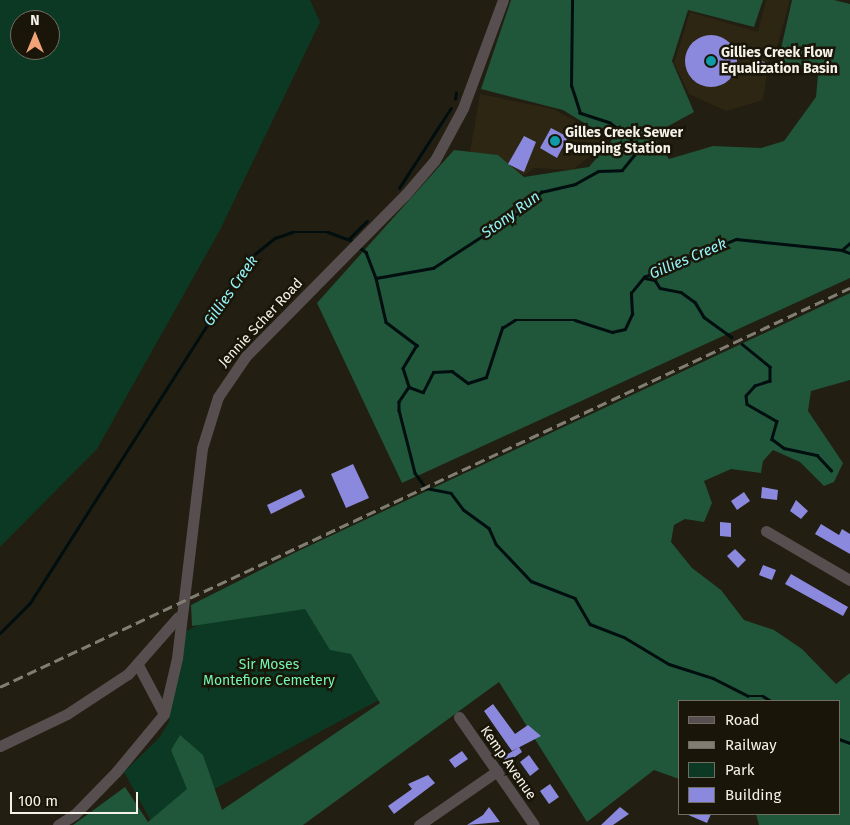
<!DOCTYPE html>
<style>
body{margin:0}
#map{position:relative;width:850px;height:825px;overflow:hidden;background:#221e11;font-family:"Fira Sans",sans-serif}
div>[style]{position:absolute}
.built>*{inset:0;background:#2c2612}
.green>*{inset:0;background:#0c3923}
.forest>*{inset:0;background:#20563a}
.stream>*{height:2.5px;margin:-1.25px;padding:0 1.25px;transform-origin:1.25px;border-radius:1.25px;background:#000e0f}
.building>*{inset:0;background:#8b89dd}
.round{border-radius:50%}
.minor>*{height:11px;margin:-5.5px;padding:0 5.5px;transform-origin:5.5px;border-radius:5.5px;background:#564e4f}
.rail>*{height:2.5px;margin-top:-1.25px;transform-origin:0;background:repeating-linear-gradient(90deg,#807d72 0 10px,transparent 0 15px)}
.dots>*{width:14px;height:14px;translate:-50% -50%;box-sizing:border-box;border:2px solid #191508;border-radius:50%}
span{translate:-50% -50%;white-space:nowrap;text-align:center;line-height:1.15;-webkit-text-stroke:5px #191508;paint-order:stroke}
.poi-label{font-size:14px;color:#f3f1e8;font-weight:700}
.left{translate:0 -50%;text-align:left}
.street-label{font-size:14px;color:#f3f1e8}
.park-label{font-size:14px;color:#72f6b1}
.water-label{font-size:15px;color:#92f3f9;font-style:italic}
.legend{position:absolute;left:678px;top:700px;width:162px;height:115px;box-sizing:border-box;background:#191508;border:1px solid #706d62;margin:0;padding:6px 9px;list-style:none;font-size:15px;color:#f3f1e8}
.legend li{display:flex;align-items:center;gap:10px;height:25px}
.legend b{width:25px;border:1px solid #706d62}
.north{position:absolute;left:10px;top:10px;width:50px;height:50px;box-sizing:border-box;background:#191508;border:1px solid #706d62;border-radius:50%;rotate:0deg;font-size:14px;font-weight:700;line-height:20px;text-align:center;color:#f3f1e8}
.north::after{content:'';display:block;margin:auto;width:18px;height:22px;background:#efa377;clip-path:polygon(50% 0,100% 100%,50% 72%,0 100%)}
.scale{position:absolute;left:10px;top:792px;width:128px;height:22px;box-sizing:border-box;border:2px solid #f3f1e8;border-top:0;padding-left:6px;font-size:15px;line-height:18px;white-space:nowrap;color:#f3f1e8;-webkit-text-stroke:4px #191508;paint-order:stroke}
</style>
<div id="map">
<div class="built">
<i style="clip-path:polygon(766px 0,790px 0,775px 54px,770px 53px,763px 100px,726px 111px,689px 94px,674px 63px,690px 12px,758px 32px)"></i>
<i style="clip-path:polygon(480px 94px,553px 109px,601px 135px,606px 144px,572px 170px,534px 168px,524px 175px,491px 156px,470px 152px)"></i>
</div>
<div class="green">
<i style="clip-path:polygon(evenodd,0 0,310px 0,320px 22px,220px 230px,97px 449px,0 547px,0 0,20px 20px,50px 20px,50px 50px,20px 50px,20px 20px)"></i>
<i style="clip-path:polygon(315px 562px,388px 695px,152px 823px,124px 772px,159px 738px,169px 722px,181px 634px)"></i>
</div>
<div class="forest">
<i style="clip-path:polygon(511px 0,763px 0,754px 27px,688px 10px,672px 61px,694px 112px,652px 135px,669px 159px,713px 146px,761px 148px,784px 141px,816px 97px,818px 74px,778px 62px,792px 0,834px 0,850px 4px,850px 278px,402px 483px,317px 303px,454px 150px,498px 155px,524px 177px,589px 167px,612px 140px,563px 110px,481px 89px)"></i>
<i style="clip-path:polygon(850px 293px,850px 380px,811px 391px,808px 411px,843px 463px,834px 482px,824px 486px,800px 462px,773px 450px,763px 461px,761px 473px,731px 469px,704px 481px,712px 503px,704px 522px,685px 519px,674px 525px,671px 542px,692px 568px,721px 590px,744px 620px,774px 630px,802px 649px,836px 684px,850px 673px,850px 825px,759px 825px,756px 814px,839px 814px,839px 701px,679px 701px,679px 779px,654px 770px,587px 822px,499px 682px,303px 825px,73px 825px,125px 787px,148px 822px,187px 789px,171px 750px,180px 735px,203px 755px,222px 810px,380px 703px,351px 654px,330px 650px,305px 609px,192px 626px,191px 605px,294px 553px)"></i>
</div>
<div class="stream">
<i style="left:455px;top:99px;width:6px;rotate:-81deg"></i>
<i style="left:399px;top:188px;width:95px;rotate:-57deg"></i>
<i style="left:349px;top:239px;width:25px;rotate:-45deg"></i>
<i style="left:359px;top:247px;width:9px;rotate:36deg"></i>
<i style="left:366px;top:252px;width:28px;rotate:69deg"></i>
<i style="left:376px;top:278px;width:45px;rotate:77.2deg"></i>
<i style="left:386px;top:322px;width:39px;rotate:37deg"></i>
<i style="left:417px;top:345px;width:27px;rotate:121deg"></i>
<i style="left:403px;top:368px;width:20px;rotate:72deg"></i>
<i style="left:409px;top:387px;width:15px;rotate:20deg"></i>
<i style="left:423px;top:392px;width:22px;rotate:-63deg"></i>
<i style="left:433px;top:372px;width:19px;rotate:-3deg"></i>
<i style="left:452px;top:371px;width:20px;rotate:37deg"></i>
<i style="left:468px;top:383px;width:19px;rotate:-18deg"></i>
<i style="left:486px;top:377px;width:52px;rotate:-71.9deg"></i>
<i style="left:502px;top:328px;width:15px;rotate:-32deg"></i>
<i style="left:515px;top:320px;width:60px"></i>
<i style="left:575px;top:320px;width:39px;rotate:18deg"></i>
<i style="left:612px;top:332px;width:13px;rotate:-13deg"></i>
<i style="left:625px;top:329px;width:17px;rotate:-65deg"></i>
<i style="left:632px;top:314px;width:21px;rotate:-93deg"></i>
<i style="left:631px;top:293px;width:21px;rotate:-51deg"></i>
<i style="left:644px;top:277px;width:100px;rotate:-22.4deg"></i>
<i style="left:736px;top:239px;width:107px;rotate:5.9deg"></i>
<i style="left:842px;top:250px;width:11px;rotate:-41deg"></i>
<i style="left:842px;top:250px;width:9px;rotate:21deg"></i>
<i style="left:376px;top:278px;width:58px;rotate:-10deg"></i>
<i style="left:433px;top:268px;width:112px;rotate:-33deg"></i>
<i style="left:527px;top:207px;width:21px;rotate:-47deg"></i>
<i style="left:541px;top:192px;width:35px;rotate:-13deg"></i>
<i style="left:575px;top:184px;width:26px;rotate:-29deg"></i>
<i style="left:598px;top:171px;width:24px;rotate:-2deg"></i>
<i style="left:622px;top:170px;width:19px;rotate:-51deg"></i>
<i style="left:634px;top:155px;width:16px;rotate:-101deg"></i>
<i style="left:631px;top:139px;width:26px;rotate:-143deg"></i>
<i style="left:610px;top:123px;width:32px;rotate:-162deg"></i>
<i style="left:580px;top:113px;width:28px;rotate:-108deg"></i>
<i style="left:571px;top:86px;width:86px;rotate:-89.3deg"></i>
<i style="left:645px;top:278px;width:10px;rotate:11deg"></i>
<i style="left:655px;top:280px;width:9px;rotate:58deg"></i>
<i style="left:660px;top:288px;width:21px;rotate:11deg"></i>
<i style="left:681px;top:292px;width:17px;rotate:36deg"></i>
<i style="left:695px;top:302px;width:17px;rotate:59deg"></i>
<i style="left:704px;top:317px;width:34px;rotate:36deg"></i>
<i style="left:742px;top:344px;width:36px;rotate:39deg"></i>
<i style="left:770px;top:367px;width:14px;rotate:90deg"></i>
<i style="left:770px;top:381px;width:16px;rotate:162deg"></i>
<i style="left:755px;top:386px;width:13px;rotate:132deg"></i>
<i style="left:746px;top:396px;width:8px;rotate:83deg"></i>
<i style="left:747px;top:404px;width:34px;rotate:30deg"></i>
<i style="left:777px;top:421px;width:19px;rotate:106deg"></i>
<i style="left:772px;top:439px;width:15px;rotate:37deg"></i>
<i style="left:784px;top:448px;width:34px;rotate:12deg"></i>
<i style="left:817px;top:455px;width:21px;rotate:47deg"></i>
<i style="left:409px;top:387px;width:18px;rotate:124deg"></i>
<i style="left:399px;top:402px;width:8px;rotate:90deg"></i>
<i style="left:399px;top:410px;width:65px;rotate:75.7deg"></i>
<i style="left:415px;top:473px;width:19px;rotate:54deg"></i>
<i style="left:426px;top:488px;width:25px;rotate:11deg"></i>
<i style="left:451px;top:493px;width:21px;rotate:53deg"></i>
<i style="left:464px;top:510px;width:31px;rotate:36deg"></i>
<i style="left:489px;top:528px;width:17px;rotate:66deg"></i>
<i style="left:496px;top:544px;width:51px;rotate:46.6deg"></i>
<i style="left:531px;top:581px;width:47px;rotate:21.1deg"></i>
<i style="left:575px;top:598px;width:30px;rotate:60deg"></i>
<i style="left:590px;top:624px;width:36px;rotate:21deg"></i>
<i style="left:624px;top:637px;width:52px;rotate:31deg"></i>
<i style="left:669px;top:664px;width:46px;rotate:17.7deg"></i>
<i style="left:713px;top:678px;width:39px;rotate:27deg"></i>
<i style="left:748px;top:696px;width:15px"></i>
<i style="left:763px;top:696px;width:9px;rotate:32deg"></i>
<i style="left:0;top:633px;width:42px;rotate:-45deg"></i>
<i style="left:30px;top:603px;width:409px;rotate:-57.5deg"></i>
<i style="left:250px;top:258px;width:32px;rotate:-39deg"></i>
<i style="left:275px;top:238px;width:18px;rotate:-19deg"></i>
<i style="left:292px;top:232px;width:36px"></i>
<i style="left:328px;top:232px;width:27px;rotate:20deg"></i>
<i style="left:839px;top:739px;width:12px;rotate:20deg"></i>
</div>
<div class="building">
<i class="round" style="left:685px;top:35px;width:52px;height:52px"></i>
<i style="clip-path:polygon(754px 59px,765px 62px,762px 75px,750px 72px)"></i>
<i style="clip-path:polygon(551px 128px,568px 137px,557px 158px,540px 148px)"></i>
<i style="clip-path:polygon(524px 136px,536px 142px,524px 172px,508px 164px)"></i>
<i style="clip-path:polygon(353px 464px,369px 498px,346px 508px,331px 474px)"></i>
<i style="clip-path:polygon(762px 487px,778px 490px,777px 500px,761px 498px)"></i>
<i style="clip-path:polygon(301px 489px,305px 497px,271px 514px,267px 505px)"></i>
<i style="clip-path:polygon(744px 492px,750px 501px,737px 510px,731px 501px)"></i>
<i style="clip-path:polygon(796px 500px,808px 511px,801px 519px,790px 511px)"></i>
<i style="clip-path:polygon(720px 522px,731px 523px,731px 537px,720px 536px)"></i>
<i style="clip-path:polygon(821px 524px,839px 535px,842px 529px,850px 534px,850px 554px,815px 534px)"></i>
<i style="clip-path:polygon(735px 549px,746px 560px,738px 568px,727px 556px)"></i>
<i style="clip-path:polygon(763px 565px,776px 570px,772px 580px,759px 575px)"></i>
<i style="clip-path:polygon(791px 574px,848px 607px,843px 616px,785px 584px)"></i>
<i style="clip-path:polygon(493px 704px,515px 734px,528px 725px,541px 736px,512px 751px,484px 711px)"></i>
<i style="clip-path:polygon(519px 747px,522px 752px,506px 763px,503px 757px)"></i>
<i style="clip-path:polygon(462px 751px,468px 759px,455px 768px,449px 760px)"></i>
<i style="clip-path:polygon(529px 755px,539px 769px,530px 776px,520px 762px)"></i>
<i style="clip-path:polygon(428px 775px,435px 783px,394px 814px,388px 806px,412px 789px,408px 784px)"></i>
<i style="clip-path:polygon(550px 784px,559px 797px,549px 804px,540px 791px)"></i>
<i style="clip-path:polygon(489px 807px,500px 822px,467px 825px,483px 815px)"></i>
<i style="clip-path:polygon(620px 807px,629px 814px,613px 825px,601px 825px)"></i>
<i style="clip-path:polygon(686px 814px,711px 814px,707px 823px)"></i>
</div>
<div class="minor">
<i style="left:766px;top:531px;width:97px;rotate:30.3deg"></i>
<i style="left:138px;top:665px;width:55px;rotate:62deg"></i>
<i style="left:459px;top:717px;width:131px;rotate:55.2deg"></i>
<i style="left:0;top:746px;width:74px;rotate:-25.5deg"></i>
<i style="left:67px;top:714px;width:73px;rotate:-33.3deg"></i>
<i style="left:128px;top:674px;width:76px;rotate:-48.7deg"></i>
<i style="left:58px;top:825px;width:20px;rotate:-33deg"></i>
<i style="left:75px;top:814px;width:59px;rotate:-45.7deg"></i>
<i style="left:116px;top:772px;width:75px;rotate:-50.4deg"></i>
<i style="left:164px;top:714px;width:57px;rotate:-76.9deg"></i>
<i style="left:177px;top:658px;width:211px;rotate:-83.2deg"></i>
<i style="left:202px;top:448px;width:53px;rotate:-72.6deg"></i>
<i style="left:218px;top:397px;width:50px;rotate:-55.7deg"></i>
<i style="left:246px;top:356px;width:226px;rotate:-45.4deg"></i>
<i style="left:405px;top:195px;width:46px;rotate:-49.4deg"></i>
<i style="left:435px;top:160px;width:59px;rotate:-61.7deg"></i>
<i style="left:463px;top:108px;width:115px;rotate:-69.7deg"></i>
<i style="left:419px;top:825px;width:95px;rotate:-34.7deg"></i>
</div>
<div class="rail">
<i style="left:0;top:687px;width:939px;rotate:-25.15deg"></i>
</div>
<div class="dots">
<i style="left:711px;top:61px;background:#0f9aa8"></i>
<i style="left:555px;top:141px;background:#0f9aa8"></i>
</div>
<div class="poi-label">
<span class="left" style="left:721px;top:61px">Gillies Creek Flow<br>Equalization Basin</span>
<span class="left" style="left:565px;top:141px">Gilles Creek Sewer<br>Pumping Station</span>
</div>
<div class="street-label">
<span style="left:261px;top:323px;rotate:-47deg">Jennie Scher Road</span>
<span style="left:508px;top:763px;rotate:55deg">Kemp Avenue</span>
</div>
<div class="park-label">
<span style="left:269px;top:673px">Sir Moses<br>Montefiore Cemetery</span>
</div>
<div class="water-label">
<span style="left:511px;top:215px;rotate:-36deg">Stony Run</span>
<span style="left:688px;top:259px;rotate:-23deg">Gillies Creek</span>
<span style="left:231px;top:291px;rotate:-55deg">Gillies Creek</span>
</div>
<ul class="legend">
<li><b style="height:6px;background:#564e4f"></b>Road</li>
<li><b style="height:6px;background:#807d72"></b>Railway</li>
<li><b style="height:14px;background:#0c3923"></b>Park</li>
<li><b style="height:14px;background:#8b89dd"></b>Building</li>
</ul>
<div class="north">N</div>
<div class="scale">100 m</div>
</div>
